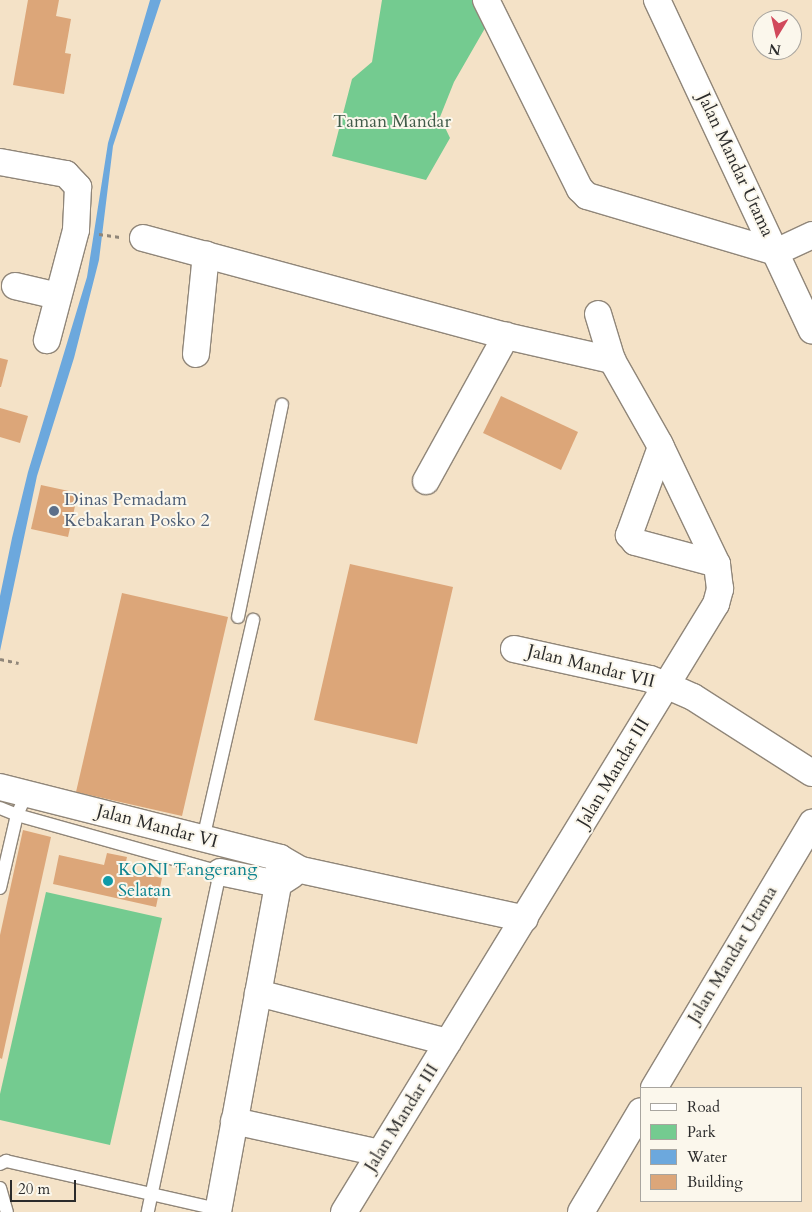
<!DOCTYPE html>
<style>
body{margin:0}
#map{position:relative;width:812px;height:1212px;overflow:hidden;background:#f4e2c7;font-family:Cardo,serif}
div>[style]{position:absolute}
.green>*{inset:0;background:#74cb90}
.water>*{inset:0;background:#6ca8dd}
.building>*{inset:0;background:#dca679}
.path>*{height:3px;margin-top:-1.5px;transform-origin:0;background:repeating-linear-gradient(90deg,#908679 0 4px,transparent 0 8px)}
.roads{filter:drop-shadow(1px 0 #908679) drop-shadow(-1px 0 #908679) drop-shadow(0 1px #908679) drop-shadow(0 -1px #908679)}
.lane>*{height:12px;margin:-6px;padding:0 6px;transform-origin:6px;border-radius:6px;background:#fff}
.street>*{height:26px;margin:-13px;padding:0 13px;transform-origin:13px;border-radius:13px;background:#fff}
.dots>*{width:14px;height:14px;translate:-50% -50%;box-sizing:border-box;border:2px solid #fbf7ec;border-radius:50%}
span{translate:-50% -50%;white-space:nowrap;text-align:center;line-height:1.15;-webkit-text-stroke:4px #fbf7ec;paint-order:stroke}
.park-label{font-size:18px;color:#415b49}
.street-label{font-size:18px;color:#2b2b2b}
.service-label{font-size:18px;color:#4e5e75}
.left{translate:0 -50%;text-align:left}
.culture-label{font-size:18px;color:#0d838f}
.legend{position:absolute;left:640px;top:1087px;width:162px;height:115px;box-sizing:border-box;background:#fbf7ec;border:1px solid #a8a59f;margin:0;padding:6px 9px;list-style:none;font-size:15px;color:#2b2b2b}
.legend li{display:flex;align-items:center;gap:10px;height:25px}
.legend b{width:25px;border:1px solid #a8a59f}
.north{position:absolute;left:752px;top:10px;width:50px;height:50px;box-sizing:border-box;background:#fbf7ec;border:1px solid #a8a59f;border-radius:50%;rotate:189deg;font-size:14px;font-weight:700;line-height:20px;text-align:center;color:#2b2b2b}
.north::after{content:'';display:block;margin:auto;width:18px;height:22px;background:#d1495b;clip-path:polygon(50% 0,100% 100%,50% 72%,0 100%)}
.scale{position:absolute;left:10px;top:1180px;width:66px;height:22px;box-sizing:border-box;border:2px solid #2b2b2b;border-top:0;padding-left:6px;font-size:15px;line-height:18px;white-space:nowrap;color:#2b2b2b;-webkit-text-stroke:4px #fbf7ec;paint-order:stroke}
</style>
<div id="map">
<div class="green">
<i style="clip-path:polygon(382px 0,483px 0,492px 16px,454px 82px,440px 117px,450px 138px,426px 180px,332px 156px,352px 79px,372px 62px)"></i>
<i style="clip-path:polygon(46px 892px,162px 918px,110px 1145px,0 1120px,0 1094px)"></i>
</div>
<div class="water">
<i style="clip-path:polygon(150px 0,161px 0,113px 146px,99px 260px,74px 358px,37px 476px,0 651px,0 596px,12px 538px,28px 472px,87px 277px,108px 143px)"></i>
</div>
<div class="building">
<i style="clip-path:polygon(28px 0,59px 0,56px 16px,71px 19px,65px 53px,71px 54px,64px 94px,13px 85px)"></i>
<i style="clip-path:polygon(0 358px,8px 360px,1px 387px,0 387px)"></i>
<i style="clip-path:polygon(501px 396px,578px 432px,561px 470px,483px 433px)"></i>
<i style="clip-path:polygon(0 408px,28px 416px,20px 443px,0 437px)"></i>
<i style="clip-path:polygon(41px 485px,78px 493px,68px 537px,31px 529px)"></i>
<i style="clip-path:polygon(350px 564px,453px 587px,417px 744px,314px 720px)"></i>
<i style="clip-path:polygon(122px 593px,228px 617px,182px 816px,76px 792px)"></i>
<i style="clip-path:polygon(23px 830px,51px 837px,2px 1059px,0 1058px,0 935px)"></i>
<i style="clip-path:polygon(107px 853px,127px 857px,124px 870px,162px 878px,156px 907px,53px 884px,59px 855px,104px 865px)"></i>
</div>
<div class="path">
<i style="left:99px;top:234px;width:21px;rotate:8deg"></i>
<i style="left:0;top:659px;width:19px;rotate:12deg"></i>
</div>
<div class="roads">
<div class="lane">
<i style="left:238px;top:617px;width:217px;rotate:-78.3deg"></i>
<i style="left:0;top:808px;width:18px;rotate:22deg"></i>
<i style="left:17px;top:815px;width:211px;rotate:15.7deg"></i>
<i style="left:220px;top:872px;width:348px;rotate:102deg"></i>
<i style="left:203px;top:839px;width:225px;rotate:-77.1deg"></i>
<i style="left:0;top:888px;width:75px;rotate:-76.9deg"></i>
<i style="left:17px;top:815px;width:24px;rotate:-66deg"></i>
<i style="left:0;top:1164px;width:7px;rotate:-27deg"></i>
<i style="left:6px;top:1161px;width:217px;rotate:12.8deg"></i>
<i style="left:0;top:1188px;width:25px;rotate:74deg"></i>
</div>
<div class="street">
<i style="left:486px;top:0;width:211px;rotate:63.6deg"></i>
<i style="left:580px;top:189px;width:10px;rotate:45deg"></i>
<i style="left:587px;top:196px;width:197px;rotate:16.5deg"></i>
<i style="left:776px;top:252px;width:40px;rotate:-25deg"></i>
<i style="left:657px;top:0;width:365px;rotate:64.9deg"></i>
<i style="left:0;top:162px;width:67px;rotate:10.3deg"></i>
<i style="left:66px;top:174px;width:18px;rotate:47deg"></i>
<i style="left:78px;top:187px;width:43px;rotate:92.7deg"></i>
<i style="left:76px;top:230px;width:114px;rotate:104.8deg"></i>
<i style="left:143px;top:238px;width:376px;rotate:15.1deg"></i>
<i style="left:506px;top:336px;width:109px;rotate:12.8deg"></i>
<i style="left:15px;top:286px;width:44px;rotate:13.1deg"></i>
<i style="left:196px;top:354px;width:100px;rotate:-84.3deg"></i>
<i style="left:661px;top:447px;width:94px;rotate:110deg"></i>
<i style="left:629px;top:535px;width:9px;rotate:49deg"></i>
<i style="left:635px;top:542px;width:85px;rotate:15deg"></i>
<i style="left:426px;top:481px;width:166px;rotate:-61.1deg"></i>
<i style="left:514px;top:649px;width:139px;rotate:12.4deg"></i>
<i style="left:650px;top:679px;width:19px;rotate:21deg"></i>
<i style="left:668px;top:686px;width:27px;rotate:24deg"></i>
<i style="left:693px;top:697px;width:141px;rotate:32.6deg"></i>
<i style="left:0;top:787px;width:289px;rotate:14.2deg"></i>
<i style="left:280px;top:858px;width:24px;rotate:30deg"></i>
<i style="left:301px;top:870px;width:229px;rotate:12.3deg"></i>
<i style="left:220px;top:872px;width:59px;rotate:11.7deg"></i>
<i style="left:278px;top:884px;width:17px;rotate:-33deg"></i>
<i style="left:258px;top:993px;width:196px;rotate:14.5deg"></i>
<i style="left:654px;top:1088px;width:309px;rotate:-59.2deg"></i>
<i style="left:234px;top:1121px;width:149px;rotate:12.4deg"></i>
<i style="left:218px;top:1212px;width:333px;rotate:-79.6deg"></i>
<i style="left:278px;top:884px;width:26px;rotate:-86deg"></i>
<i style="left:344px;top:1212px;width:713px;rotate:-58.54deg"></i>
<i style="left:716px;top:604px;width:16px;rotate:-75deg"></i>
<i style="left:720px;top:589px;width:25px;rotate:-97deg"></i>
<i style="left:717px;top:564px;width:134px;rotate:-115.6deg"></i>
<i style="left:659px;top:443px;width:95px;rotate:-119.5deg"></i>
<i style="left:612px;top:360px;width:48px;rotate:-106.9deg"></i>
<i style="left:581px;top:1212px;width:117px;rotate:-59.3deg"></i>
</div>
</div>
<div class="dots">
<i style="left:54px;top:511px;background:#5c6f8a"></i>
<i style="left:108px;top:881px;background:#0f9aa8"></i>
</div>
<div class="park-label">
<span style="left:392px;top:122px">Taman Mandar</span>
</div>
<div class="street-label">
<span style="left:735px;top:165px;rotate:65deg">Jalan Mandar Utama</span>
<span style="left:591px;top:667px;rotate:14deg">Jalan Mandar VII</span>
<span style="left:614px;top:773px;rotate:-59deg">Jalan Mandar III</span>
<span style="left:157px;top:827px;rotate:15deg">Jalan Mandar VI</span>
<span style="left:733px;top:955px;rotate:-59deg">Jalan Mandar Utama</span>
<span style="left:402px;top:1118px;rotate:-58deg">Jalan Mandar III</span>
</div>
<div class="service-label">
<span class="left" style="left:64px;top:511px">Dinas Pemadam<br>Kebakaran Posko 2</span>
</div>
<div class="culture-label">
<span class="left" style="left:118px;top:881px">KONI Tangerang<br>Selatan</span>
</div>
<ul class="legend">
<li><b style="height:6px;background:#fff"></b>Road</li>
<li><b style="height:14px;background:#74cb90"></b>Park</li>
<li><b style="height:14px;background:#6ca8dd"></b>Water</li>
<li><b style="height:14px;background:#dca679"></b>Building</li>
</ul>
<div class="north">N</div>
<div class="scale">20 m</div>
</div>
